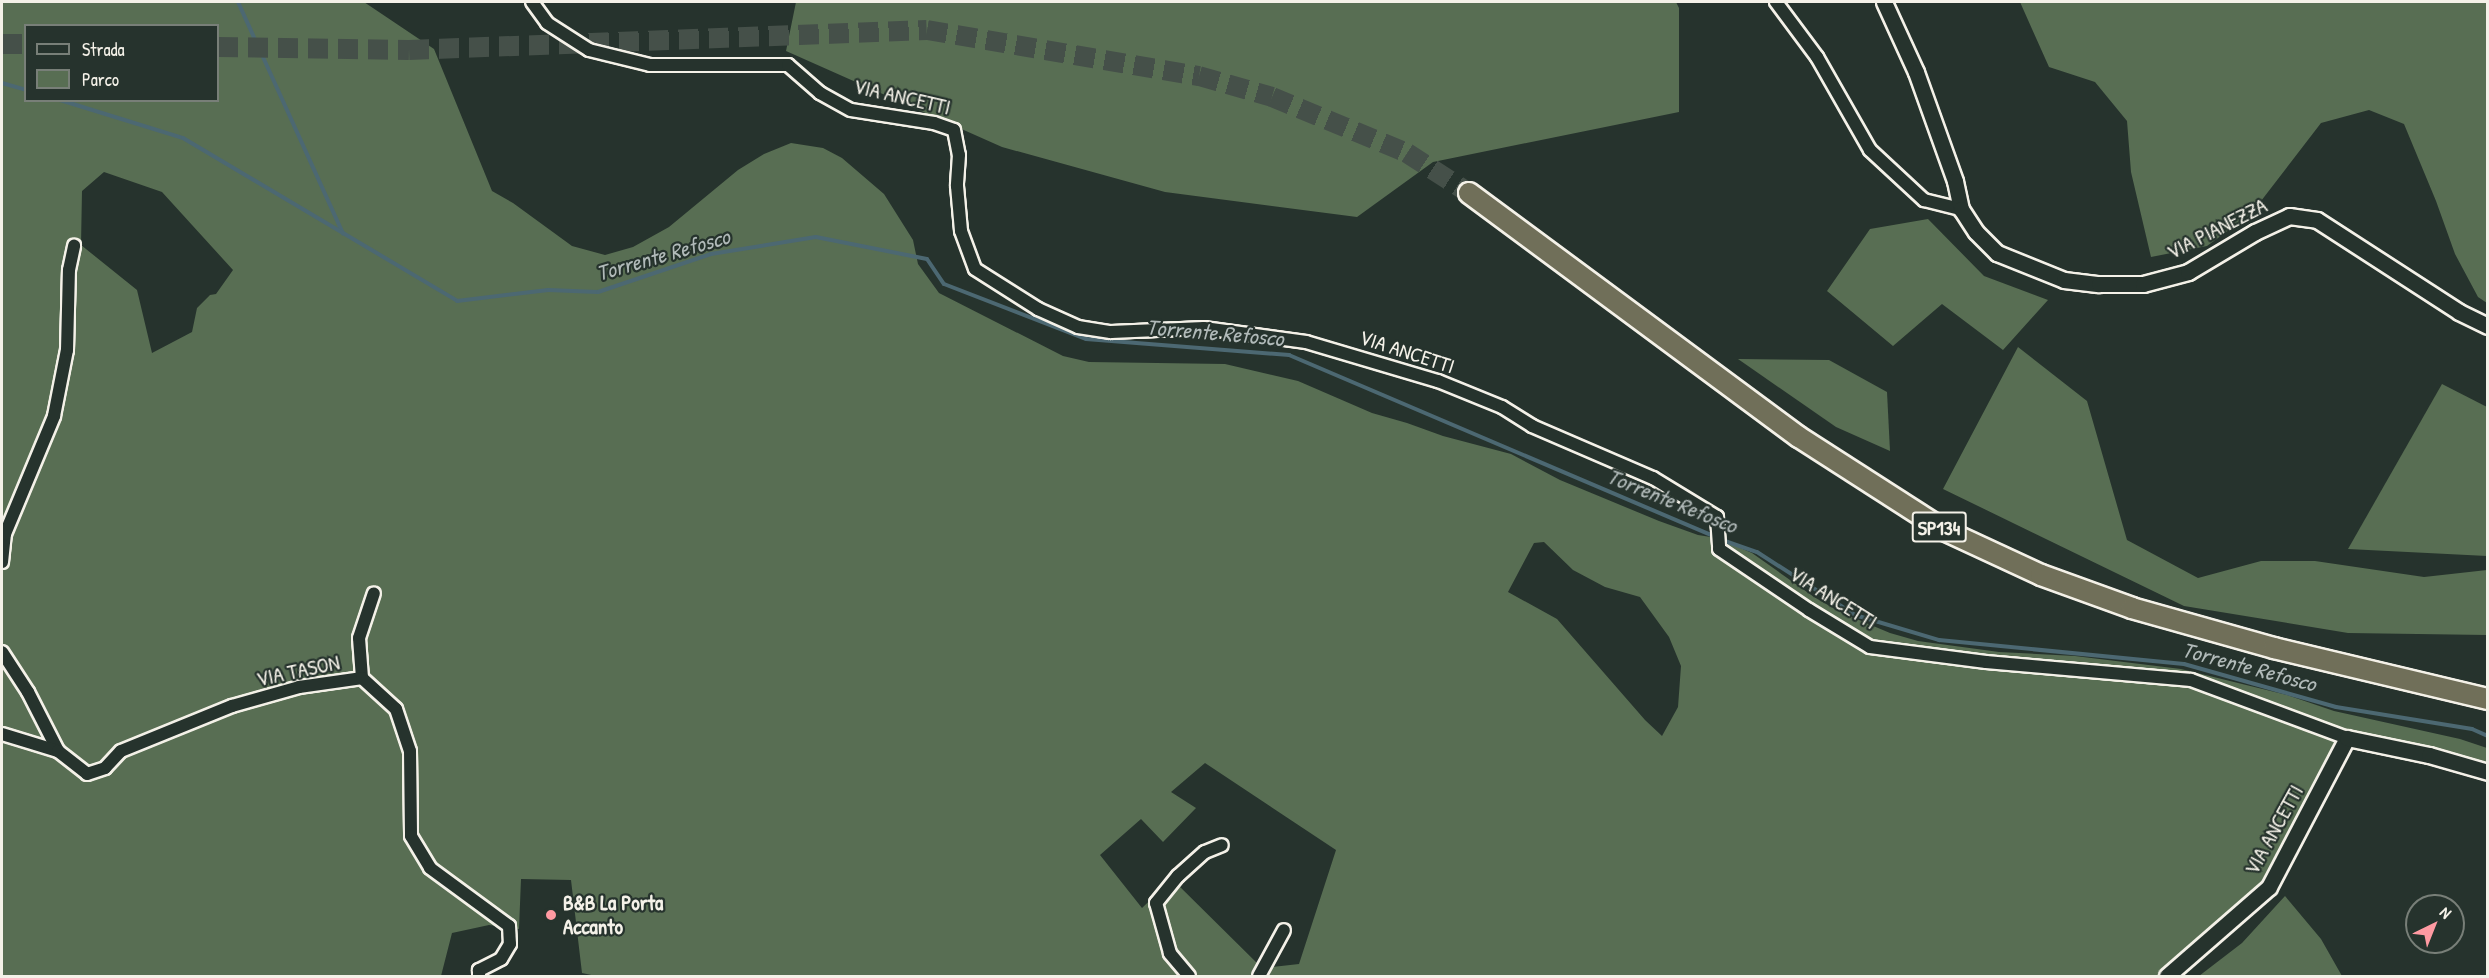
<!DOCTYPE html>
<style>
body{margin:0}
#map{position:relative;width:2489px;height:978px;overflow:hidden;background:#26332d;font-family:"Patrick Hand",sans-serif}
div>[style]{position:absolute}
.green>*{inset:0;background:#586e53}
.stream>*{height:4px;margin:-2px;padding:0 2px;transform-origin:2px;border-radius:2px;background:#4c6872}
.trunk-tunnel>*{height:20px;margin-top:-10px;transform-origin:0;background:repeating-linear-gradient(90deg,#455049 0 20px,transparent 0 30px)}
.roads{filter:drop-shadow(2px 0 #f4f1e8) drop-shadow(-2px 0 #f4f1e8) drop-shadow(0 2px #f4f1e8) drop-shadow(0 -2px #f4f1e8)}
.minor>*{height:12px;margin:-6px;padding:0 6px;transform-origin:6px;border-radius:6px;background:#26332d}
.tertiary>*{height:15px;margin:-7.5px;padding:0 7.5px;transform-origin:7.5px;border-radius:7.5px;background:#26332d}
.trunk>*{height:20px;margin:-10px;padding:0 10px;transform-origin:10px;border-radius:10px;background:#706f59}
.dots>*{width:16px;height:16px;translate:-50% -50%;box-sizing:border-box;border:3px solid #26332d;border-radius:50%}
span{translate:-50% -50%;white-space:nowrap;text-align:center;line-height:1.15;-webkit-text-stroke:4.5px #26332d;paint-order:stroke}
.shield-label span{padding:2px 4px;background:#26332d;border:2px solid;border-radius:4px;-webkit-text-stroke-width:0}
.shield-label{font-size:20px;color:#f4f1e8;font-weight:700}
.street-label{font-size:21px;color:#f4f1e8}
.poi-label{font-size:21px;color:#f4f1e8;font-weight:700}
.left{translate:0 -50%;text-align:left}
.water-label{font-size:22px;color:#b1bab9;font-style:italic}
.frame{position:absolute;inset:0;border:3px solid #f4f1e8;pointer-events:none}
.legend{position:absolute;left:24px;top:24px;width:195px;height:78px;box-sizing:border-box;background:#26332d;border:2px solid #787f78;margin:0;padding:8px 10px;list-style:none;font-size:18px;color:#f4f1e8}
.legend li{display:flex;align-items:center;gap:12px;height:30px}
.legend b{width:30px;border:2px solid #787f78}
.north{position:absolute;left:2405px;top:894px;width:60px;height:60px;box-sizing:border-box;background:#26332d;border:2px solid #787f78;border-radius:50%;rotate:43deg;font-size:16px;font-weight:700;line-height:24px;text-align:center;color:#f4f1e8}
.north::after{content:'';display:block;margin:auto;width:21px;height:27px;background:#ff9aa2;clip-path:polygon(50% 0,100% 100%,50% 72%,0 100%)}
</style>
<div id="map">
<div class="green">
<i style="clip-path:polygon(evenodd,2px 2px,364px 2px,434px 49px,492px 191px,513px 203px,572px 246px,605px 255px,633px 247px,669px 227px,738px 170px,764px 154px,791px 143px,823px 148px,842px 158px,884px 194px,913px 240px,918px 264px,939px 293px,1063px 356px,1089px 362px,1225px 364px,1298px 381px,1372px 413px,1407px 423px,1443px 436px,1511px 454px,1560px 480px,1659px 521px,1698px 535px,1717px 538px,1752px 553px,1814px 597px,1840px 612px,1890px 633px,1918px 641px,1999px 652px,2075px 656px,2181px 669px,2287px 695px,2334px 711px,2460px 739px,2487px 748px,2487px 773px,2352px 738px,2270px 884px,2167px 976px,596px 976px,582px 973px,571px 880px,521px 879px,519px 929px,489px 925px,452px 933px,441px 976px,2px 976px,2px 2px,26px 26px,218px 26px,218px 100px,26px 100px,26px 26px,2px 2px,104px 172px,162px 192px,233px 270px,216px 294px,210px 295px,197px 308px,192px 332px,152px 353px,137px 290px,81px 245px,82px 191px,104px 172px,2px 2px,1544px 542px,1573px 570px,1605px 587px,1640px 597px,1669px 637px,1681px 666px,1678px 707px,1662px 736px,1645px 720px,1557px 619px,1508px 592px,1534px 543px,1544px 542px,2px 2px,1205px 763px,1336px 850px,1299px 964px,1262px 968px,1172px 879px,1142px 908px,1100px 855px,1141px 819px,1163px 842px,1196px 808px,1171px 792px,1205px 763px)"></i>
<i style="clip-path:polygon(796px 2px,1676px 2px,1679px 8px,1679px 112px,1433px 162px,1357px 217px,1165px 192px,1002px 147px,786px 51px)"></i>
<i style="clip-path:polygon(2020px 2px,2487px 2px,2487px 303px,2478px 297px,2455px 254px,2436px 201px,2404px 124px,2369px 110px,2321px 123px,2251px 214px,2207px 246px,2151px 257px,2131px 172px,2127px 121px,2095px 82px,2049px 67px)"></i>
<i style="clip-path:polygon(1928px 219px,1984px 276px,2048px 300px,2003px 350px,1942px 304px,1893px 346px,1827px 291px,1870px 229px)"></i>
<i style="clip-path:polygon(2018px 347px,2087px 401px,2127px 540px,2198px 578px,2261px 561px,2315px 561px,2424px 577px,2487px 570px,2487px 635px,2348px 633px,2184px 606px,1943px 489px)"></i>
<i style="clip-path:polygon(1738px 359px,1829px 360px,1887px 392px,1890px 451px,1836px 427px)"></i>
<i style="clip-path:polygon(2442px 384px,2487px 407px,2487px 556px,2348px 549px)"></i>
<i style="clip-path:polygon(2285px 896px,2321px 939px,2342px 976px,2199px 976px,2242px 943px)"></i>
</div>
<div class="stream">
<i style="left:238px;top:2px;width:254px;rotate:65.6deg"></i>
<i style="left:2px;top:83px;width:25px;rotate:16deg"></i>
<i style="left:60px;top:100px;width:129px;rotate:17.2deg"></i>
<i style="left:183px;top:138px;width:319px;rotate:30.7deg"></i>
<i style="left:457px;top:301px;width:92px;rotate:-6.9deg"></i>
<i style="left:548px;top:290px;width:50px;rotate:2.3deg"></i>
<i style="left:598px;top:292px;width:119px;rotate:-18.6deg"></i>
<i style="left:711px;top:254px;width:106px;rotate:-9.2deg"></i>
<i style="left:816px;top:237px;width:113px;rotate:11.2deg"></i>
<i style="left:927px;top:259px;width:30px;rotate:56deg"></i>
<i style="left:944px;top:284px;width:152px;rotate:21.2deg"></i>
<i style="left:1086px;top:339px;width:204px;rotate:4.5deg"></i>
<i style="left:1289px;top:355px;width:463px;rotate:23.1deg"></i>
<i style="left:1722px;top:540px;width:37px;rotate:19deg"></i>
<i style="left:1757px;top:552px;width:117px;rotate:32.7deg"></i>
<i style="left:1855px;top:615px;width:88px;rotate:16.6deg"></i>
<i style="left:1939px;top:640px;width:246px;rotate:5.6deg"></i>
<i style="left:2184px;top:664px;width:158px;rotate:15.8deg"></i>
<i style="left:2336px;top:707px;width:138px;rotate:9.2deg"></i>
<i style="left:2472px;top:729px;width:17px;rotate:24deg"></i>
</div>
<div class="trunk-tunnel">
<i style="left:2px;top:44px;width:24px"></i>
<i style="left:218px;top:47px;width:191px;rotate:0.9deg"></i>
<i style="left:409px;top:50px;width:518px;rotate:-2.21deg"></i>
<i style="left:927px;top:30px;width:276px;rotate:9.6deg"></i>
<i style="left:1199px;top:76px;width:76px;rotate:16deg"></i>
<i style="left:1272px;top:97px;width:146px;rotate:22.5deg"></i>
<i style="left:1407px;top:153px;width:74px;rotate:32.8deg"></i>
</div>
<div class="roads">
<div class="minor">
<i style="left:532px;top:2px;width:26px;rotate:54deg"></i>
<i style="left:547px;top:23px;width:50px;rotate:32.7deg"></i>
<i style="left:589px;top:50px;width:63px;rotate:13.8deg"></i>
<i style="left:650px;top:65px;width:138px"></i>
<i style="left:788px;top:65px;width:43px;rotate:41.2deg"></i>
<i style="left:820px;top:93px;width:35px;rotate:29deg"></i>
<i style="left:851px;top:110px;width:84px;rotate:8.9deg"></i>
<i style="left:934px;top:123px;width:21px;rotate:19deg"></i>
<i style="left:954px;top:130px;width:25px;rotate:79deg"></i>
<i style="left:959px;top:155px;width:31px;rotate:94deg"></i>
<i style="left:957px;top:186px;width:45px;rotate:84.9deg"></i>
<i style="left:961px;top:231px;width:40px;rotate:69.8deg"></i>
<i style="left:975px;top:269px;width:75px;rotate:32.4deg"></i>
<i style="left:1038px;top:309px;width:44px;rotate:24.2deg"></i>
<i style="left:1078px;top:327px;width:33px;rotate:9deg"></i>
<i style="left:1111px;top:332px;width:93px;rotate:-2.5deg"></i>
<i style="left:1204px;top:328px;width:103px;rotate:7.8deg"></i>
<i style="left:1306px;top:342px;width:138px;rotate:16.5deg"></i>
<i style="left:1438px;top:381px;width:69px;rotate:22.1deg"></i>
<i style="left:1502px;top:407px;width:36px;rotate:32deg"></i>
<i style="left:1532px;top:426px;width:132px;rotate:23.3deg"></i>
<i style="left:1653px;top:478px;width:75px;rotate:31.4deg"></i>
<i style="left:1717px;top:517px;width:32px;rotate:86deg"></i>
<i style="left:1719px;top:549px;width:109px;rotate:34.1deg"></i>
<i style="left:1809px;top:610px;width:71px;rotate:31.2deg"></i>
<i style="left:1870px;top:647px;width:117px;rotate:7.4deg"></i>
<i style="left:1986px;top:662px;width:206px;rotate:5deg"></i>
<i style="left:2191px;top:680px;width:166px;rotate:20.4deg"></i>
<i style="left:1776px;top:2px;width:69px;rotate:53.3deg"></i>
<i style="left:1817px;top:57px;width:107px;rotate:60.3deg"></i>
<i style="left:1870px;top:150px;width:74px;rotate:42.8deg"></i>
<i style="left:1924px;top:200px;width:38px;rotate:14deg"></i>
<i style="left:2px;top:562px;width:28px;rotate:-84deg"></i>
<i style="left:5px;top:534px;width:128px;rotate:-67.4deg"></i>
<i style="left:54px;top:416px;width:67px;rotate:-78.9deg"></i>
<i style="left:67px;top:350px;width:80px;rotate:-88.6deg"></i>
<i style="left:69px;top:270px;width:25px;rotate:-78deg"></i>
<i style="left:2px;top:652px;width:48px;rotate:57deg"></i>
<i style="left:28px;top:692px;width:66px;rotate:63deg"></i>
<i style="left:362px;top:678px;width:40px;rotate:-94.3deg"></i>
<i style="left:359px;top:638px;width:47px;rotate:-71.6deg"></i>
<i style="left:2px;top:734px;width:59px;rotate:16.9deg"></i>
<i style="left:58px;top:751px;width:37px;rotate:38deg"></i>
<i style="left:87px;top:774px;width:19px;rotate:-18deg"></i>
<i style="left:105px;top:768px;width:23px;rotate:-47deg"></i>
<i style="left:121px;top:751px;width:120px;rotate:-22.1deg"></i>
<i style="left:232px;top:706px;width:70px;rotate:-15.8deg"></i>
<i style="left:299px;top:687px;width:64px;rotate:-8.1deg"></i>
<i style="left:362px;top:678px;width:46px;rotate:42.4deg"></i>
<i style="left:396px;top:709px;width:44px;rotate:71.6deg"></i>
<i style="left:410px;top:751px;width:85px;rotate:89.3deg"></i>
<i style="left:411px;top:836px;width:37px;rotate:59deg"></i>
<i style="left:430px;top:868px;width:98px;rotate:36.3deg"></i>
<i style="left:509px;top:926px;width:18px;rotate:87deg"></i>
<i style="left:510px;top:944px;width:17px;rotate:121deg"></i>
<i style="left:501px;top:959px;width:25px;rotate:153deg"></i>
<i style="left:479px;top:970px;width:6px;rotate:90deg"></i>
<i style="left:1189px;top:976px;width:30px;rotate:-130deg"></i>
<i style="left:1170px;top:953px;width:52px;rotate:-105.6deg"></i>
<i style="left:1156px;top:903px;width:35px;rotate:-51deg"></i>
<i style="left:1178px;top:876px;width:36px;rotate:-42deg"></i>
<i style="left:1205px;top:852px;width:18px;rotate:-22deg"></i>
<i style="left:1259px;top:976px;width:52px;rotate:-61.5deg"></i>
</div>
<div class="tertiary">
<i style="left:1884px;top:2px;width:77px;rotate:65.4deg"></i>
<i style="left:1916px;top:72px;width:116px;rotate:70.3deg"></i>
<i style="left:1955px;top:181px;width:29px;rotate:78deg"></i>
<i style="left:1961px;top:209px;width:27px;rotate:57deg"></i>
<i style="left:1976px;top:232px;width:30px;rotate:45deg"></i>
<i style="left:1997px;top:253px;width:72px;rotate:21.9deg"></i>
<i style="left:2064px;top:280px;width:35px;rotate:7deg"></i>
<i style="left:2099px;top:284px;width:44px"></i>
<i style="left:2143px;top:284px;width:47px;rotate:-14.9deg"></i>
<i style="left:2188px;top:272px;width:78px;rotate:-30.8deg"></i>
<i style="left:2255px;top:232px;width:38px;rotate:-25deg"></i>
<i style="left:2289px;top:216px;width:28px;rotate:8deg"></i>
<i style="left:2317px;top:220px;width:169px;rotate:32.9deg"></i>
<i style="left:2459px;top:312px;width:32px;rotate:26deg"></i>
<i style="left:2167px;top:976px;width:135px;rotate:-41.1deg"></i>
<i style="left:2269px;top:887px;width:168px;rotate:-62.4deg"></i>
<i style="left:2347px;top:738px;width:84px;rotate:11.7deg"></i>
<i style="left:2429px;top:755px;width:61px;rotate:16.1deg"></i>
</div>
<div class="trunk">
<i style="left:1469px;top:193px;width:410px;rotate:36.5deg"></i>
<i style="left:1799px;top:437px;width:172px;rotate:32.7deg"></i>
<i style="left:1944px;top:530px;width:107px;rotate:24.9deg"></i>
<i style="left:2041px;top:575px;width:97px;rotate:19.9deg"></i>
<i style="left:2132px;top:608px;width:148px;rotate:15.7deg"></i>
<i style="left:2274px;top:648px;width:220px;rotate:13.4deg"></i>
</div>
</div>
<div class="dots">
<i style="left:551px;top:915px;background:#ff9aa2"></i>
</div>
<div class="shield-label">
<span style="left:1939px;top:527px">SP134</span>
</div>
<div class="street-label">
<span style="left:902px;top:97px;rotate:13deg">VIA ANCETTI</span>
<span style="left:2217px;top:229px;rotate:-27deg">VIA PIANEZZA</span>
<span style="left:1407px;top:352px;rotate:18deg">VIA ANCETTI</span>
<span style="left:1833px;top:598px;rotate:32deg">VIA ANCETTI</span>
<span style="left:298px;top:671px;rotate:-12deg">VIA TASON</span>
<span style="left:2274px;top:830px;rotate:-61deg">VIA ANCETTI</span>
</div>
<div class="poi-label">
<span class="left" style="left:563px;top:915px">B&amp;B La Porta<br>Accanto</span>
</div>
<div class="water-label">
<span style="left:663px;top:255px;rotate:-16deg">Torrente Refosco</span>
<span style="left:1215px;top:333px;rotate:5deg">Torrente Refosco</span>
<span style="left:1672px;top:501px;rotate:22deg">Torrente Refosco</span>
<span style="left:2249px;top:667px;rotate:15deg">Torrente Refosco</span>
</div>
<div class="frame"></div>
<ul class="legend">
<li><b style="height:8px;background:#26332d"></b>Strada</li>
<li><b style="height:16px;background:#586e53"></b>Parco</li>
</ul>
<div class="north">N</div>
</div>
